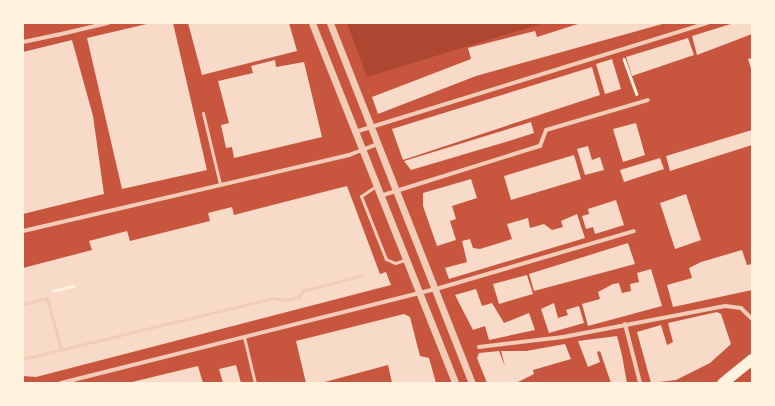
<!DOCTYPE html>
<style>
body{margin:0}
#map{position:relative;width:775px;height:406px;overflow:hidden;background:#c8553d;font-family:"Public Sans",sans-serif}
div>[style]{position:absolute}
.green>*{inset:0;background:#ae4732}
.building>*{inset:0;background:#f7dbc8}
.path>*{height:2.5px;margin:-1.25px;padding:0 1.25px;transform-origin:1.25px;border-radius:1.25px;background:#fff3e0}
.service>*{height:3px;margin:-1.5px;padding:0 1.5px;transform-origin:1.5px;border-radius:1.5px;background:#f1ccb7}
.pedestrian>*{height:3.5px;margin:-1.75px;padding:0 1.75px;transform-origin:1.75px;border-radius:1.75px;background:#f1ccb7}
.minor>*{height:4px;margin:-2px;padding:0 2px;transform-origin:2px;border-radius:2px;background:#f1ccb7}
.tertiary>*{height:7px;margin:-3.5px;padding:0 3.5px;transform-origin:3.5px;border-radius:3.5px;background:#f1ccb7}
.trunk>*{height:11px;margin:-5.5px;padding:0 5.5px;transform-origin:5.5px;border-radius:5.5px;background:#fff3e0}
span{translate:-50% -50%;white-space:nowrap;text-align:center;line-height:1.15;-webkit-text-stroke:3.5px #fff3e0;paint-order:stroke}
.frame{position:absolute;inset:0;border:24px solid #fff3e0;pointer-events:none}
</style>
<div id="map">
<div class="green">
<i style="clip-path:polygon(347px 23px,544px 23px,367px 77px)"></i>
</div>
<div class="building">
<i style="clip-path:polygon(151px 23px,173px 23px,207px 170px,122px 189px,87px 38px)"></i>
<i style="clip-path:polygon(188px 23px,289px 23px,297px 51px,202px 75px)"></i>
<i style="clip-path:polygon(581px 23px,666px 23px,476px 76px,378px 114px,372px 97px,471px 59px,468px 48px,535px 31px,537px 37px)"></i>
<i style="clip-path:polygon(734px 23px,752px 23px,752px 34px,697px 55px,692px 36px)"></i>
<i style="clip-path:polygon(688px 38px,694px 55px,632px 76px,626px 57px)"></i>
<i style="clip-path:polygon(72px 40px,93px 116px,104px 194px,23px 214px,23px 52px)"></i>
<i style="clip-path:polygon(752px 58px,752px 72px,748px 59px)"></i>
<i style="clip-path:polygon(612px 59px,621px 89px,605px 94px,596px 64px)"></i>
<i style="clip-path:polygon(275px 60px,276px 67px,304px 62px,322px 137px,234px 158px,232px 147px,226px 148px,221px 125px,229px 123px,218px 81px,253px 73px,251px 66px)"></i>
<i style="clip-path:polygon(592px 67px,600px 95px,403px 160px,392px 129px)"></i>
<i style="clip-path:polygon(531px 122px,534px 133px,509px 141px,411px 170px,404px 161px)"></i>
<i style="clip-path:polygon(636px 123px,645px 155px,623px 162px,613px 129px)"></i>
<i style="clip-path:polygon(752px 130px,752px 145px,670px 171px,666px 156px)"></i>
<i style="clip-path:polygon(588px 146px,592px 160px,600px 157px,604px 170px,585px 175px,577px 149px)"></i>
<i style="clip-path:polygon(574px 155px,581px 179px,511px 200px,504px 176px)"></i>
<i style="clip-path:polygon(660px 158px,664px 169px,624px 182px,620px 170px)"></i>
<i style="clip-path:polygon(471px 179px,477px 198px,452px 206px,456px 219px,450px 221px,456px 240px,437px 246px,423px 206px,423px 193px)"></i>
<i style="clip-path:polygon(347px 186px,380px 274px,386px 272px,391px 285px,36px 377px,23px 376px,23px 268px,92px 250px,89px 241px,127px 231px,130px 241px,210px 221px,208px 213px,232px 207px,234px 215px)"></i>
<i style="clip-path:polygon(686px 194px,701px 240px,675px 249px,660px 203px)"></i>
<i style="clip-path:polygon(616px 200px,624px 225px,595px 234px,593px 227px,586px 229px,582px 216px,589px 214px,588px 209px)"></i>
<i style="clip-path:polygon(577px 214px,585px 238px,449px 279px,445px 268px,467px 262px,462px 241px,470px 239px,473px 248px,480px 249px,512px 239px,507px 224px,528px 218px,530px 228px,544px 224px,552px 230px,563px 227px,561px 221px)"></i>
<i style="clip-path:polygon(628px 243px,635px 264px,534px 291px,529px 274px)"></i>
<i style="clip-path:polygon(742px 250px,747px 265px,752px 264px,752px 290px,673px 307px,667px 285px,692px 278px,689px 268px,701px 262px)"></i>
<i style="clip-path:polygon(651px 269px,662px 306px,588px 326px,582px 304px,600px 299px,598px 292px,613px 284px,619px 283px,622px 293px,631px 291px,630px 284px,639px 282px,637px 273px)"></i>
<i style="clip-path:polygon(527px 275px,533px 294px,499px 304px,493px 284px)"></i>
<i style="clip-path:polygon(476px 289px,482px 306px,492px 303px,504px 323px,529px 313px,535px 330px,489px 340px,485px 326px,473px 330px,455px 295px)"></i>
<i style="clip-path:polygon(554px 303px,558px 318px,568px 315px,566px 310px,579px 306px,584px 323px,549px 333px,541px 309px)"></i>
<i style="clip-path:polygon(717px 312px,721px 314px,731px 344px,710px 363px,676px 380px,651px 383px,637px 332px,661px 325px,667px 345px,673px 342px,668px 323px)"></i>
<i style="clip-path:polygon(404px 314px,410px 317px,420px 356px,429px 358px,436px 383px,392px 383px,388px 365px,321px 383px,306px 383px,296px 341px)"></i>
<i style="clip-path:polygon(617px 336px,622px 355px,627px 383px,611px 383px,600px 351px,597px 352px,600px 362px,588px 367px,578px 341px)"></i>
<i style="clip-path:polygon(565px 344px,571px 359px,533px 370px,534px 374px,516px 383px,487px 383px,477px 358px,479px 353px,499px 351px,505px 366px,501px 351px,526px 351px)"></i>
<i style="clip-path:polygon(236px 365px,241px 383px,223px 383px,219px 369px)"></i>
<i style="clip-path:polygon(198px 366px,203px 383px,132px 383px,132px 382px)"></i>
</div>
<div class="path">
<i style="left:624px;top:59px;width:37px;rotate:70deg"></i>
<i style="left:53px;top:291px;width:21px;rotate:-14deg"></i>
</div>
<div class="service">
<i style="left:203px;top:113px;width:73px;rotate:76.5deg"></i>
<i style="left:376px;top:186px;width:18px;rotate:146deg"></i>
<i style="left:361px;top:196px;width:68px;rotate:68.4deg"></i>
<i style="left:386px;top:259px;width:10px;rotate:24deg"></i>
<i style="left:395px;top:263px;width:10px;rotate:-17deg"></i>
<i style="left:23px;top:304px;width:25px;rotate:-14deg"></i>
<i style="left:47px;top:298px;width:53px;rotate:74.6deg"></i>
<i style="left:244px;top:337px;width:47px;rotate:76.6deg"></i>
<i style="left:23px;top:359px;width:257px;rotate:-13.7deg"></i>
<i style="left:273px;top:298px;width:11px;rotate:10deg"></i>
<i style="left:284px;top:300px;width:15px;rotate:-11deg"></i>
<i style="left:299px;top:297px;width:7px;rotate:-63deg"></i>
<i style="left:302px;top:291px;width:63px;rotate:-14.7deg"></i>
</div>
<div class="pedestrian">
<i style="left:57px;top:35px;width:52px;rotate:-13.2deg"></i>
</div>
<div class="minor">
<i style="left:23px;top:42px;width:35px;rotate:-12deg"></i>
<i style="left:355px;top:132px;width:369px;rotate:-17.2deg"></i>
<i style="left:380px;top:196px;width:168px;rotate:-17.4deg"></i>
<i style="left:540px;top:146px;width:17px;rotate:-69deg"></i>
<i style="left:546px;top:130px;width:106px;rotate:-16.4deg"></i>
<i style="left:23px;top:231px;width:335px;rotate:-13.1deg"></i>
<i style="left:349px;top:155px;width:31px;rotate:-21deg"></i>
<i style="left:625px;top:324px;width:61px;rotate:75.7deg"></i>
<i style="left:479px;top:347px;width:85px;rotate:-6.8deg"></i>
<i style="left:563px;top:337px;width:165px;rotate:-10.8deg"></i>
<i style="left:725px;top:306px;width:16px;rotate:7deg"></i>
<i style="left:741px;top:308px;width:16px;rotate:45deg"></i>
<i style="left:61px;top:383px;width:387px;rotate:-14.1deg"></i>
<i style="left:436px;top:289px;width:206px;rotate:-16.3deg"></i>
</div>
<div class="tertiary">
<i style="left:312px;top:23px;width:387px;rotate:68.3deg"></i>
<i style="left:330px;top:23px;width:387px;rotate:68.5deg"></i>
</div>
<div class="trunk">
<i style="left:722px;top:383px;width:38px;rotate:-39deg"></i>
</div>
<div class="frame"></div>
</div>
